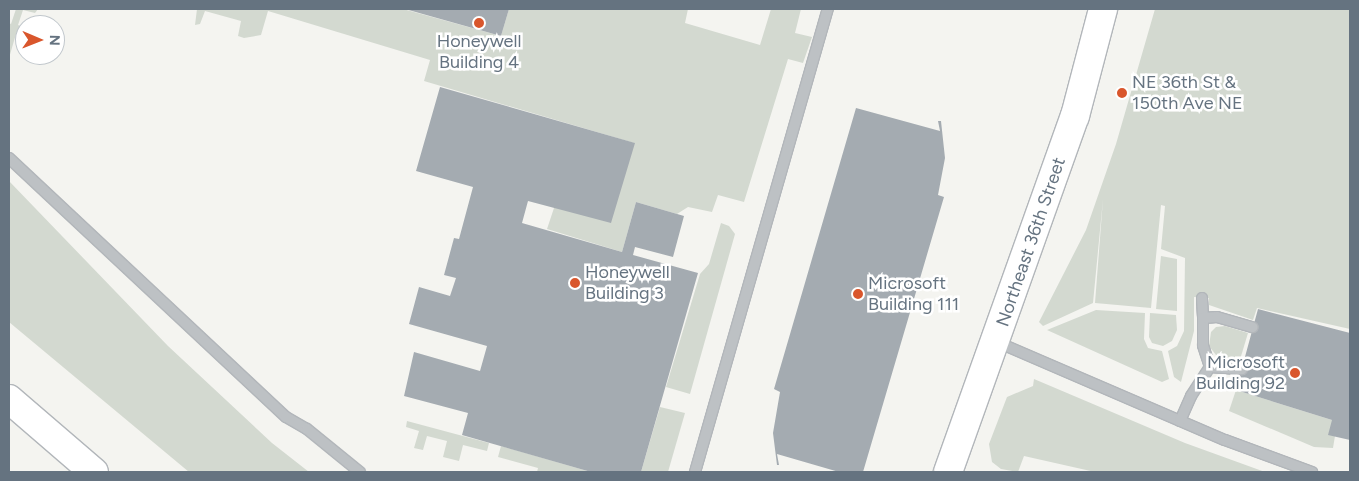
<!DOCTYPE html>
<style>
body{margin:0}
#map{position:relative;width:1359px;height:481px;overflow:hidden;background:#f4f4f0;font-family:Figtree,sans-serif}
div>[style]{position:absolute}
.green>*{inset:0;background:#d3d9d0}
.building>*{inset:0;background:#a4abb1}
.roads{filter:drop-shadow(1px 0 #b2b6ba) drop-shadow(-1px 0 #b2b6ba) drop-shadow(0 1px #b2b6ba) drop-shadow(0 -1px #b2b6ba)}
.lane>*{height:10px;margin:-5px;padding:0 5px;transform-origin:5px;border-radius:5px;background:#bdc1c4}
.secondary>*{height:28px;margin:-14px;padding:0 14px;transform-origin:14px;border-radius:14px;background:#fff}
.highway>*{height:28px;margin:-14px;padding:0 14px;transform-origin:14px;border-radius:14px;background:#fff}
.dots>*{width:14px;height:14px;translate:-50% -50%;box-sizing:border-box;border:2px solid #fff;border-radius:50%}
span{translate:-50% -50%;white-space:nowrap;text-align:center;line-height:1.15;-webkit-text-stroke:5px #fff;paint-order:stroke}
.poi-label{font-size:18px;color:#657380}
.left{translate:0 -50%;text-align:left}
.right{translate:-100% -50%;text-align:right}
.street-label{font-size:18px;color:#657380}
.frame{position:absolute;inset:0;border:10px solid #657380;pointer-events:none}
.north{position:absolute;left:15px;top:15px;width:50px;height:50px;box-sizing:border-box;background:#fff;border:1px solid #c1c7cc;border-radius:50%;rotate:91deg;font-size:14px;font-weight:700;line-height:20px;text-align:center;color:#657380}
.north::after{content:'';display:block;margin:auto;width:18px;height:22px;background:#d9562c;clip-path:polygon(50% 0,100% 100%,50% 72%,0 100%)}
</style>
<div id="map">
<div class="green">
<i style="clip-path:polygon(16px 9px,38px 9px,35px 13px,23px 10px,18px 25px,25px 28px,25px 36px,16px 34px,9px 58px,9px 23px,11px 24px)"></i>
<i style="clip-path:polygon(197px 9px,403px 9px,501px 36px,509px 9px,688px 9px,685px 23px,760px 45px,771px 9px,801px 9px,795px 33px,812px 37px,803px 63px,788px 59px,744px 202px,718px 195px,712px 212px,688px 207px,677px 214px,636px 202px,622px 252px,547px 229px,554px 208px,634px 143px,424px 81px,430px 60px,268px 11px,261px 35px,244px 38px,238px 36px,241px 21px,205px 11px,200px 24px,195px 25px)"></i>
<i style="clip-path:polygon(1155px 9px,1350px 9px,1350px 329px,1257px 308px,1253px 320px,1209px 305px,1209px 298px,1194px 297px,1194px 331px,1181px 382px,1174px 377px,1168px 351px,1177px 346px,1184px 331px,1185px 258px,1161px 249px,1165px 206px,1161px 205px,1151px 308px,1095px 303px,1103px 199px,1093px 303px,1043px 326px,1039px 322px,1086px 230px,1116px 144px)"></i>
<i style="clip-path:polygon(9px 181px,168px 346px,272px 443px,309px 472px,189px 472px,9px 322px)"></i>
<i style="clip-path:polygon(721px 223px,729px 226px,735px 234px,690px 394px,666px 387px,700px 274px,709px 264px)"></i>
<i style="clip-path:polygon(1161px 256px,1177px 259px,1177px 311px,1156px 309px)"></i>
<i style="clip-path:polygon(1096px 310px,1145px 313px,1144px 339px,1148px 348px,1162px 351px,1169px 379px,1162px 382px,1047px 330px)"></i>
<i style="clip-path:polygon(1150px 313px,1176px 315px,1177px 330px,1172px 341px,1163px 346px,1152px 343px,1149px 337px)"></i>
<i style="clip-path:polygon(1225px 326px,1248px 333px,1239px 363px,1216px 355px,1209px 346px,1211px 332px,1216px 327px)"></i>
<i style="clip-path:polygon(1034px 379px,1185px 443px,1265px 472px,1095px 472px,1024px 456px,1018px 472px,1001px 469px,992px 462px,989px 444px,1007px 397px,1033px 386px)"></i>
<i style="clip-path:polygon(1236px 390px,1332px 420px,1335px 436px,1333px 448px,1314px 447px,1229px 411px)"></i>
<i style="clip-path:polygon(660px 407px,685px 413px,668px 472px,641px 472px)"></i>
<i style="clip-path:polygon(407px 421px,489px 443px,487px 451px,463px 445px,459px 461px,443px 457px,447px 441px,427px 436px,423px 450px,414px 448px,419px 431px,406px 427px)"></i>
<i style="clip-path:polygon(501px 446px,591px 472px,537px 472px,538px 468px,498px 457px)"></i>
</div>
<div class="building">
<i style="clip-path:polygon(405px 9px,509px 9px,501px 36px)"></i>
<i style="clip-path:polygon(440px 87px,635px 143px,611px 223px,528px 201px,522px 223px,622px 252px,636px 202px,684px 216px,673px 257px,635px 247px,633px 255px,698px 273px,641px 472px,591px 472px,462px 435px,468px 413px,404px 396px,414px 352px,480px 371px,487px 346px,409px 324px,419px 287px,450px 296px,456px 278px,444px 275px,454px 238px,459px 239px,473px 187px,416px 171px)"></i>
<i style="clip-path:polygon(856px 108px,940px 131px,938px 121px,941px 121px,945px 158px,938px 195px,944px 197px,863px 472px,839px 472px,777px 454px,779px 465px,777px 465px,773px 433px,780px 392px,774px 389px)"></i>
<i style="clip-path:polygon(1258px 309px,1350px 333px,1350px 440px,1328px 435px,1332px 420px,1236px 390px)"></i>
</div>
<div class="roads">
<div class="lane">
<i style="left:9px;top:158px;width:379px;rotate:43.1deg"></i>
<i style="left:286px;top:417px;width:24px;rotate:30deg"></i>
<i style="left:307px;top:429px;width:68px;rotate:39.1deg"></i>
<i style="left:1202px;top:298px;width:20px;rotate:87deg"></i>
<i style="left:997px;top:342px;width:248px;rotate:23.3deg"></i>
<i style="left:1225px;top:440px;width:93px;rotate:20.2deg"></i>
<i style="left:1210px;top:367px;width:23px;rotate:-108deg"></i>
<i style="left:1203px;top:345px;width:27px;rotate:-90deg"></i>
<i style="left:1203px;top:318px;width:14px;rotate:-4deg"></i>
<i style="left:1217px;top:317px;width:37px;rotate:16deg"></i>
<i style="left:1180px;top:421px;width:27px;rotate:-66deg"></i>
<i style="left:1191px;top:396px;width:35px;rotate:-57deg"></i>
<i style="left:1210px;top:367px;width:32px;rotate:4deg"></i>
<i style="left:695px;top:472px;width:482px;rotate:-74deg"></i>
</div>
<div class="secondary">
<i style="left:948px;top:472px;width:378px;rotate:-70.4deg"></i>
<i style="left:1075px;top:116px;width:111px;rotate:-75.3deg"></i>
</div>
<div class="highway">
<i style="left:9px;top:399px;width:112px;rotate:40.7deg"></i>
</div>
</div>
<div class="dots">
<i style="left:479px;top:23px;background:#d9562c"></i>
<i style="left:1122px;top:93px;background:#d9562c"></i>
<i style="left:575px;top:283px;background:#d9562c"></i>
<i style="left:858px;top:294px;background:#d9562c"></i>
<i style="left:1295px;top:373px;background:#d9562c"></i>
</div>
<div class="poi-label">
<span style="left:479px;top:52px">Honeywell<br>Building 4</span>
<span class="left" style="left:1132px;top:93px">NE 36th St &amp;<br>150th Ave NE</span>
<span class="left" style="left:585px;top:283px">Honeywell<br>Building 3</span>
<span class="left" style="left:868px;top:294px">Microsoft<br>Building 111</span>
<span class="right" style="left:1285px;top:373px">Microsoft<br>Building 92</span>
</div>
<div class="street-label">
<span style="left:1031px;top:242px;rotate:-71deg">Northeast 36th Street</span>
</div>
<div class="frame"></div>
<div class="north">N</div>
</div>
